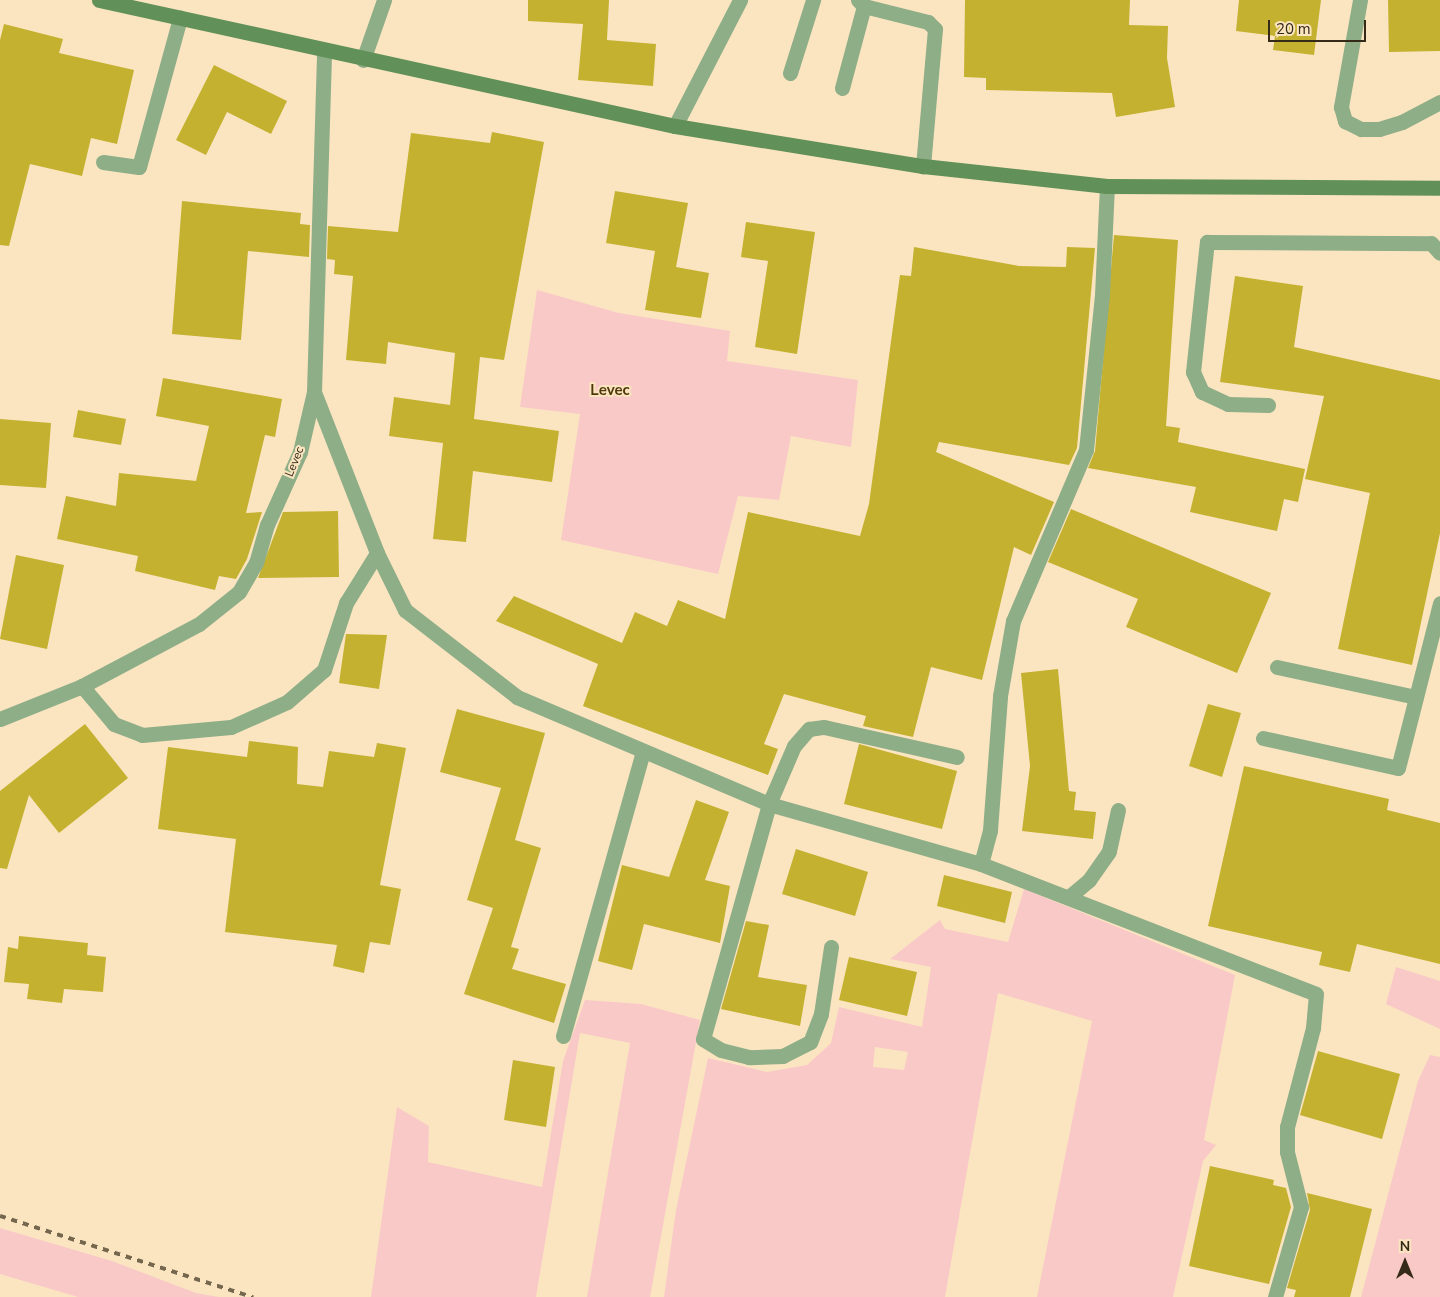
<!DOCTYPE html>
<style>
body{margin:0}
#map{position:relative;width:1440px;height:1297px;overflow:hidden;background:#fbe5c0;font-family:"Nunito Sans",sans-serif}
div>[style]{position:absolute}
.green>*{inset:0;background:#f9c9c7}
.building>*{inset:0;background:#c4b12f}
.lane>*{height:15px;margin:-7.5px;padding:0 7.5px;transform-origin:7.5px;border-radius:7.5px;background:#8eae88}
.street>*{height:15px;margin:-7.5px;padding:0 7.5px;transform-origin:7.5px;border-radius:7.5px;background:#8eae88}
.secondary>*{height:15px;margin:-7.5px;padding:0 7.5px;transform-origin:7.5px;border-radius:7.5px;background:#619158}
.rail>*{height:4px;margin-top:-2px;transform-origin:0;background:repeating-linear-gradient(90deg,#75674e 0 6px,transparent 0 12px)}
span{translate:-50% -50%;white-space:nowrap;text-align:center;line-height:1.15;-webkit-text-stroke:4px #fbe5c0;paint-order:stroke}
.street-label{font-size:12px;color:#352a18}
.quarter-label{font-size:15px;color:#4f390a;font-weight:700}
.north{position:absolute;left:1380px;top:1237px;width:50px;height:50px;-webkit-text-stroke:4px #fbe5c0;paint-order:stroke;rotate:0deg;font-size:14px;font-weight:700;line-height:20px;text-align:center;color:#352a18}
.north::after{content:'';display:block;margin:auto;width:18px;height:22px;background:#352a18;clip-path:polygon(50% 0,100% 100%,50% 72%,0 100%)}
.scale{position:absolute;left:1268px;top:20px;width:98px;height:22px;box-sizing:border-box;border:2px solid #352a18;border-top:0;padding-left:6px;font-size:15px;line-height:18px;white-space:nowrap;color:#352a18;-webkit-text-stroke:4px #fbe5c0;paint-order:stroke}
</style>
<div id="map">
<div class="green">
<i style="clip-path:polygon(537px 290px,619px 313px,730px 331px,727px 361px,858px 380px,851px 447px,791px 436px,779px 500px,738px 496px,718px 574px,561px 540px,580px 414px,520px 407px)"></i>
<i style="clip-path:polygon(evenodd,1024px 889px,1235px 975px,1204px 1140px,1216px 1145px,1203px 1161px,1173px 1297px,1037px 1297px,1092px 1021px,998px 993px,945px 1297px,664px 1297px,676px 1210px,708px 1058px,767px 1072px,807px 1065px,831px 1043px,839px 1007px,922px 1027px,931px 967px,890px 959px,940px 920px,945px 929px,1008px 942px,1024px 889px,875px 1047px,908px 1052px,904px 1070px,873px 1067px,875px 1047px)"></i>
<i style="clip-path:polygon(1396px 967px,1440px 981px,1440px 1029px,1386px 1004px)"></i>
<i style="clip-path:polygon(585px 1000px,641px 1004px,700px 1020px,650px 1297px,587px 1297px,630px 1043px,580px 1033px,536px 1297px,371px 1297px,397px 1107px,429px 1126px,428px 1162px,542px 1187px,563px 1061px)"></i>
<i style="clip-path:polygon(1430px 1055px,1440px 1057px,1440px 1297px,1361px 1297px,1418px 1081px)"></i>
<i style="clip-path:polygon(0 1228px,112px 1261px,196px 1293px,219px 1297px,78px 1297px,0 1274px)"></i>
</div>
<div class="building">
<i style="clip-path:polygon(528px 0,609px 0,607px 40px,656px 44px,653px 86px,578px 80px,583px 24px,528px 21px)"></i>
<i style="clip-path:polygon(965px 0,1130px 0,1129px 25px,1168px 26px,1167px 58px,1175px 107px,1116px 117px,1112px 93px,986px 90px,986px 78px,964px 77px)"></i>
<i style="clip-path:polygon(1239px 0,1321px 0,1314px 55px,1273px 50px,1275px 36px,1236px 31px)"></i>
<i style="clip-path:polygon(1388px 0,1440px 0,1440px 51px,1389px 52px)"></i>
<i style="clip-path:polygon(4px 24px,63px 39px,59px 53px,134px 70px,117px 144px,91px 138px,82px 176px,30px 164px,9px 246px,0 245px,0 40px)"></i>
<i style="clip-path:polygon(214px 65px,287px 101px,271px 134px,227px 112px,206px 155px,176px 140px)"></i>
<i style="clip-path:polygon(492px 132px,544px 142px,504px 360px,480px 357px,474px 419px,559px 431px,552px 482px,473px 471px,466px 542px,433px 539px,443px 443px,389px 436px,394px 397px,450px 405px,455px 353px,388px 342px,386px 364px,346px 360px,353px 276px,334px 274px,335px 260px,327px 259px,328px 226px,398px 232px,411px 133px,490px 143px)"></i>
<i style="clip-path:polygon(615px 191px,688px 203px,676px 267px,709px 273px,701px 318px,645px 310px,655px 251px,606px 243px)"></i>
<i style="clip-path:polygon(182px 201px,301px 213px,300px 224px,310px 225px,309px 257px,248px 251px,241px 340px,172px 334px)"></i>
<i style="clip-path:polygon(746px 222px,815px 232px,797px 354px,755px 347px,768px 261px,741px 257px)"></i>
<i style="clip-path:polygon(1114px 235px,1178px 240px,1166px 426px,1180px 428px,1178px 442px,1305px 469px,1298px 502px,1284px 499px,1277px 531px,1190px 512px,1196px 487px,1088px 468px,1095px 451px)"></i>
<i style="clip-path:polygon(914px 247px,1019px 266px,1066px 267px,1067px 247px,1095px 248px,1077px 448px,1069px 465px,939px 442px,936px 452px,1054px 502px,1031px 555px,1014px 547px,982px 680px,931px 667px,913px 737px,863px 726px,866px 716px,784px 694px,764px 744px,778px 749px,768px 775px,583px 706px,598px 664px,496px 621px,514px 596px,622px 643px,635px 612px,667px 626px,678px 600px,725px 619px,748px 512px,860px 536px,869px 504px,900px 275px,911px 276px)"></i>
<i style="clip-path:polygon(1235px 276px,1303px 286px,1294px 347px,1440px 380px,1440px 533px,1412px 665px,1338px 649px,1370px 493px,1305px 479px,1324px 396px,1220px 382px)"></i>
<i style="clip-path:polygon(163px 378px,282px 399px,275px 437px,265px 435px,246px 513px,262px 512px,247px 559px,236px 579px,219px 576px,215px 590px,135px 571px,138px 556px,57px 539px,66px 496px,116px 506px,119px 473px,196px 481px,209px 426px,156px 416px)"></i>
<i style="clip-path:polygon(78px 410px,126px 419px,121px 445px,73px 437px)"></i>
<i style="clip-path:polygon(0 419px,51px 423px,46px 488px,0 485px)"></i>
<i style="clip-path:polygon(1071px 509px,1271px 593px,1237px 673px,1126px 627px,1138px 599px,1048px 562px)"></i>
<i style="clip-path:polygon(338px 511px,339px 577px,258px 578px,283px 512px)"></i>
<i style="clip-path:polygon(16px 555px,64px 565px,47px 649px,0 639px)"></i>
<i style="clip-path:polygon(346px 634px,387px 635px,379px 689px,339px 683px)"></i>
<i style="clip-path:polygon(1058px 669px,1069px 791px,1076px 792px,1074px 810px,1096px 812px,1093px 839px,1022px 831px,1030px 766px,1021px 673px)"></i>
<i style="clip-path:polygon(1208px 704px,1241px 713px,1222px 777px,1189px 766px)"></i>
<i style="clip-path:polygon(457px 709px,545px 733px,515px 840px,541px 848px,511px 947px,519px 949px,512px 969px,566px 984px,554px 1023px,464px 994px,493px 908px,467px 900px,501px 788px,440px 772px)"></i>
<i style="clip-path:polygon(85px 724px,128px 778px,59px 833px,29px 795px,7px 869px,0 868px,0 791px)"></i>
<i style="clip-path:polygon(249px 741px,298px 747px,297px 784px,323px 787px,329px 751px,374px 757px,377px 743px,406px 748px,380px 885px,401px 889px,390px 945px,370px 942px,364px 973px,333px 966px,337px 945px,225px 932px,236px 839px,158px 829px,168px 747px,247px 757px)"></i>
<i style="clip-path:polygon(859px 744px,957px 771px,942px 829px,844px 804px)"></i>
<i style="clip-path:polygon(1244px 766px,1389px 799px,1387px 810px,1440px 823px,1440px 964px,1357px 944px,1350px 972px,1319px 965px,1322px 952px,1208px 926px)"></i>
<i style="clip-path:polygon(696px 800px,729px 812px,705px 880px,730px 886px,720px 943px,644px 924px,632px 970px,598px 961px,622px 865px,669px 877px)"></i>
<i style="clip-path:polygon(796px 849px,868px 872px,855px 916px,782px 894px)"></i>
<i style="clip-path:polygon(944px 875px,1012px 892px,1005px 923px,937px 906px)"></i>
<i style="clip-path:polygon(746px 921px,769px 925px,758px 977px,807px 985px,800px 1026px,721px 1009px)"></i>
<i style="clip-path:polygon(19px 936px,88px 943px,87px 955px,106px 957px,103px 992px,64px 989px,62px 1003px,27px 999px,29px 984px,4px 982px,8px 947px,18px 949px)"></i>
<i style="clip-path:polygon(849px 957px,917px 972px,907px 1016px,839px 1000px)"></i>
<i style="clip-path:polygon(1318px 1051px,1400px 1074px,1382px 1139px,1300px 1115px)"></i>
<i style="clip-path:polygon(513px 1060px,555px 1067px,546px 1127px,504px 1120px)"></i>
<i style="clip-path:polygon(1210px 1166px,1274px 1180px,1273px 1185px,1286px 1188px,1291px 1207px,1269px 1284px,1189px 1266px)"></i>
<i style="clip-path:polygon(1307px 1193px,1372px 1209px,1350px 1297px,1294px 1297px,1296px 1290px,1287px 1288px,1310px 1210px)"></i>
</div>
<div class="lane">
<i style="left:858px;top:0;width:8px;rotate:45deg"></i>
<i style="left:864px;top:6px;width:66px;rotate:14deg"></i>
<i style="left:928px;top:22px;width:10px;rotate:45deg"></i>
<i style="left:935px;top:29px;width:138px;rotate:95deg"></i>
<i style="left:363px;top:60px;width:64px;rotate:-70.7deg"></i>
<i style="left:790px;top:73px;width:77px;rotate:-72.5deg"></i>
<i style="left:842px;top:88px;width:85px;rotate:-75deg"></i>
<i style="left:103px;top:162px;width:36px;rotate:8deg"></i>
<i style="left:139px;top:167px;width:155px;rotate:-74.6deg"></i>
<i style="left:1268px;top:405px;width:40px;rotate:-178.6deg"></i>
<i style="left:1228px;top:404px;width:29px;rotate:-155deg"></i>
<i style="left:1202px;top:392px;width:22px;rotate:-114deg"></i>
<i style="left:1193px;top:372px;width:131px;rotate:-83.9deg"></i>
<i style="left:1207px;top:242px;width:224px;rotate:0.3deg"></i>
<i style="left:1431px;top:243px;width:13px;rotate:48deg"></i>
<i style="left:1277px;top:667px;width:142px;rotate:12.2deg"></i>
<i style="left:82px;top:686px;width:50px;rotate:49.9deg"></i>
<i style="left:114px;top:724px;width:30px;rotate:21deg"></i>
<i style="left:142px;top:735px;width:89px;rotate:-5.1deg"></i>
<i style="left:231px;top:727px;width:61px;rotate:-24.1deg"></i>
<i style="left:287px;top:702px;width:49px;rotate:-40.9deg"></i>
<i style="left:324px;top:670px;width:71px;rotate:-71.8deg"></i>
<i style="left:346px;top:603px;width:59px;rotate:-58.2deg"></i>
<i style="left:1263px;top:738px;width:138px;rotate:12.5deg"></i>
<i style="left:1398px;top:768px;width:170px;rotate:-75.7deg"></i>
<i style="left:1070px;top:896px;width:25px;rotate:-40deg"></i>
<i style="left:1089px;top:880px;width:35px;rotate:-55deg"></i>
<i style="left:1109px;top:851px;width:42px;rotate:-77.6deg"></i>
<i style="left:831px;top:947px;width:68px;rotate:98.5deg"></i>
<i style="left:821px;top:1014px;width:30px;rotate:111deg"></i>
<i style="left:810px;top:1042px;width:30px;rotate:153deg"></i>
<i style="left:783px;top:1056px;width:34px;rotate:178deg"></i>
<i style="left:749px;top:1057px;width:29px;rotate:-166deg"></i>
<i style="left:721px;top:1050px;width:21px;rotate:-149deg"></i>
<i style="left:703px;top:1039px;width:244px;rotate:-74.3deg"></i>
<i style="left:769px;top:804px;width:63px;rotate:-66.7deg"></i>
<i style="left:794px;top:746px;width:23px;rotate:-49deg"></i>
<i style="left:809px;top:729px;width:15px;rotate:-8deg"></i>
<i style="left:824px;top:727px;width:136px;rotate:12.7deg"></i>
<i style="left:563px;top:1036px;width:295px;rotate:-74.3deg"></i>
<i style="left:1275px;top:1297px;width:94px;rotate:-73.9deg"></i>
<i style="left:1301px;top:1207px;width:57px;rotate:-104.3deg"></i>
<i style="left:1287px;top:1152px;width:25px;rotate:-90deg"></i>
<i style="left:1287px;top:1127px;width:102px;rotate:-75.3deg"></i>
<i style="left:1313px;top:1028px;width:34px;rotate:-85deg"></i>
</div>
<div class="street">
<i style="left:1360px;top:0;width:109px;rotate:100.1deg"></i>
<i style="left:1341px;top:107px;width:15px;rotate:74deg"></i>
<i style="left:1345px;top:121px;width:18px;rotate:27deg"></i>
<i style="left:1361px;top:129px;width:18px"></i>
<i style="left:1379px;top:129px;width:24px;rotate:-17deg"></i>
<i style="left:1402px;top:122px;width:43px;rotate:-27.8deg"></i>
<i style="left:675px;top:126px;width:142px;rotate:-62.7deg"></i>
<i style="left:314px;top:392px;width:173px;rotate:68.6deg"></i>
<i style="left:377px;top:553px;width:64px;rotate:63.8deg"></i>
<i style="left:405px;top:610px;width:142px;rotate:37.8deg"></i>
<i style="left:517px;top:697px;width:274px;rotate:23deg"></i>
<i style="left:769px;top:804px;width:220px;rotate:15.8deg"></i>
<i style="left:981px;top:864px;width:359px;rotate:21.2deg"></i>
<i style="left:0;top:719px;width:88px;rotate:-21.9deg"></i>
<i style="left:82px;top:686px;width:132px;rotate:-27.9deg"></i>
<i style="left:199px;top:624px;width:51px;rotate:-38.7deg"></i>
<i style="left:239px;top:592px;width:34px;rotate:-60deg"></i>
<i style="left:256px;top:563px;width:40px;rotate:-74deg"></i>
<i style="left:267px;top:525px;width:80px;rotate:-65.7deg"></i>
<i style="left:300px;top:452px;width:62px;rotate:-76.9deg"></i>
<i style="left:314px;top:392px;width:341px;rotate:-88.3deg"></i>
<i style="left:981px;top:864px;width:35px;rotate:-75deg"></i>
<i style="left:990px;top:830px;width:134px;rotate:-85.7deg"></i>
<i style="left:1000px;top:696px;width:76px;rotate:-80.2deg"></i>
<i style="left:1013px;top:621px;width:186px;rotate:-66.9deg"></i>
<i style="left:1086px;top:450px;width:156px;rotate:-84.1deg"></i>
<i style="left:1102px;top:295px;width:109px;rotate:-87.4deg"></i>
</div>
<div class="secondary">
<i style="left:99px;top:0;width:590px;rotate:12.34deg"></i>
<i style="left:675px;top:126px;width:251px;rotate:9.2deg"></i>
<i style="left:923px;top:166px;width:185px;rotate:6.2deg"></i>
<i style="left:1107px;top:186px;width:333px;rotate:0.3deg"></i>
</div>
<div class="rail">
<i style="left:0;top:1216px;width:266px;rotate:17.8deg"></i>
</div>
<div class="street-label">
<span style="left:295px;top:462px;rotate:-68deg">Levec</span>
</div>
<div class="quarter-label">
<span style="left:610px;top:391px">Levec</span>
</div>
<div class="north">N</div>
<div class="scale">20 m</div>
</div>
